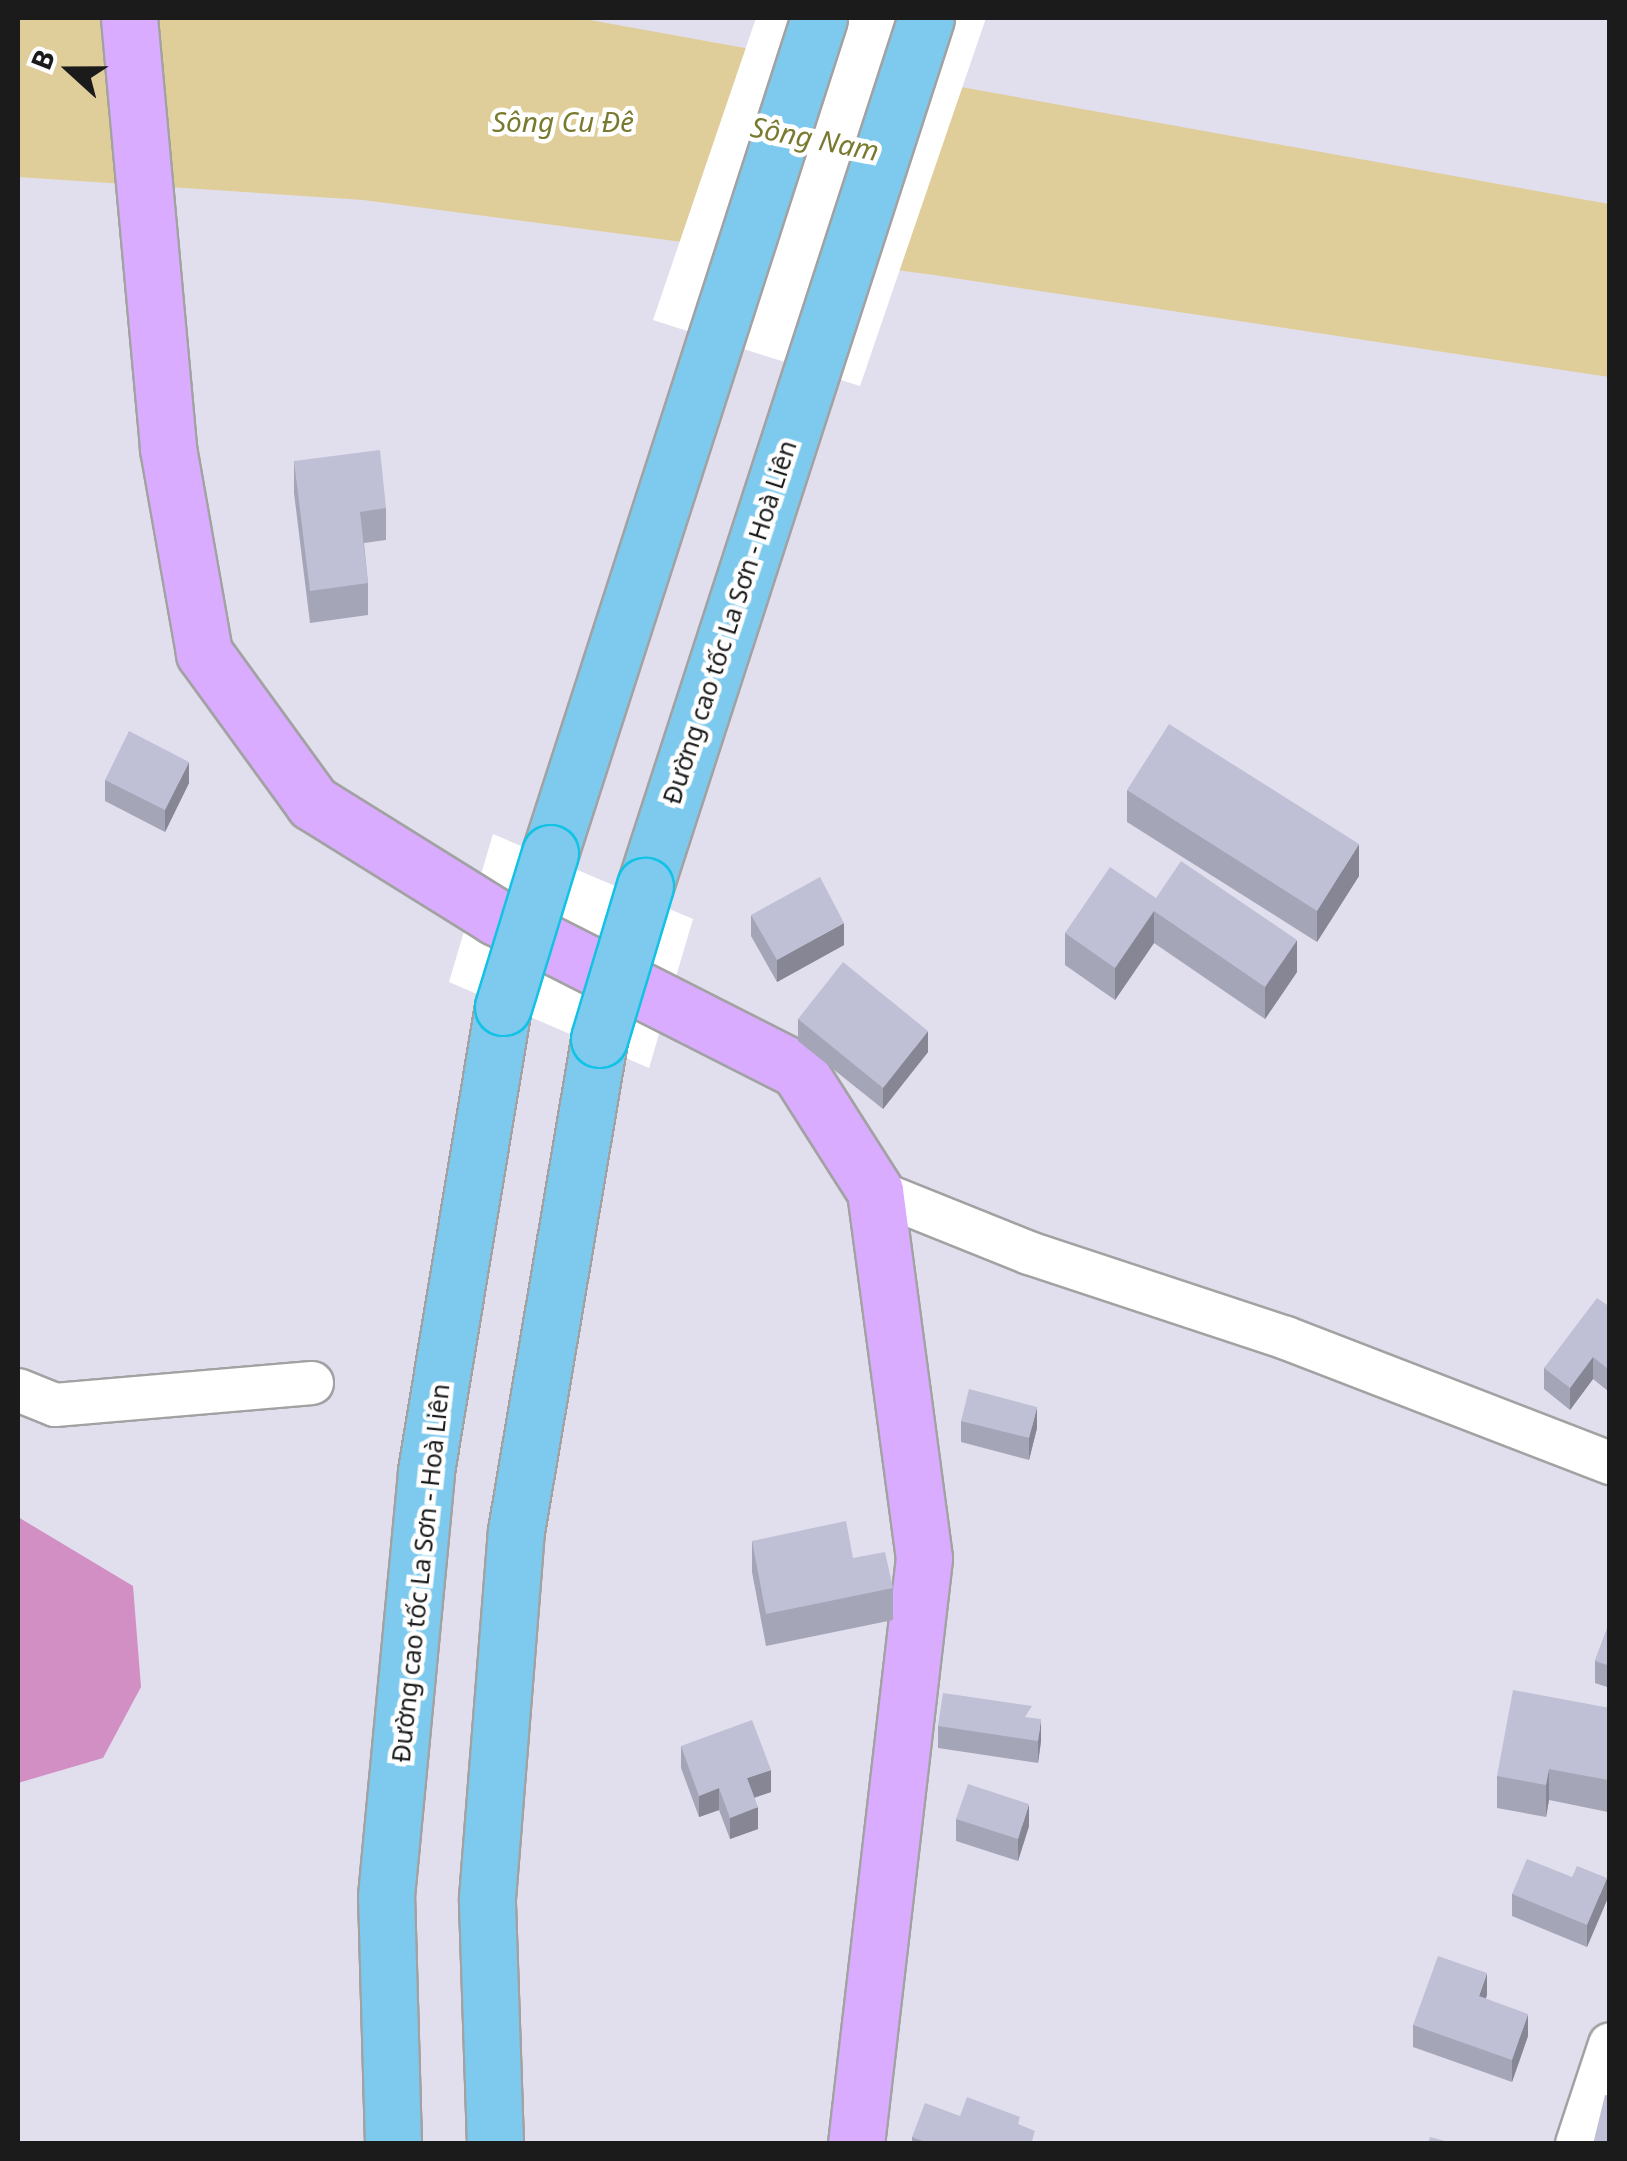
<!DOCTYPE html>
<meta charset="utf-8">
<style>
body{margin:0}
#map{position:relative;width:1627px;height:2161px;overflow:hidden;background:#e1dfee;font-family:"Noto Sans",sans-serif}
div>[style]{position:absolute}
.forest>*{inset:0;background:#d18fc3}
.water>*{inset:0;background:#e0ce9a}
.pier>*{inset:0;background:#fff}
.roads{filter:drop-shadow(2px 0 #a2a2a2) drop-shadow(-2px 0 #a2a2a2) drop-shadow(0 2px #a2a2a2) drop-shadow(0 -2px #a2a2a2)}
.minor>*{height:42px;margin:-21px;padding:0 21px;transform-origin:21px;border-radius:21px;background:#fff}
.secondary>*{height:55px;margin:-27.5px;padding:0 27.5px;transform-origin:27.5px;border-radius:27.5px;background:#daacff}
.motorway>*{height:55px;margin:-27.5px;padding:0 27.5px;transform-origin:27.5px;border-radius:27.5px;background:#7ecaee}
.bridges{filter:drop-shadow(2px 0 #13c2e4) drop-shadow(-2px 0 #13c2e4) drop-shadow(0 2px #13c2e4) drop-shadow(0 -2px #13c2e4)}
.motorway-bridge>*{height:55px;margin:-27.5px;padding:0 27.5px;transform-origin:27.5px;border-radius:27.5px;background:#7ecaee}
.wall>*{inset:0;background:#a4a5b7}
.shaded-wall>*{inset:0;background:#868695}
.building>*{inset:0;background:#bfc0d5}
span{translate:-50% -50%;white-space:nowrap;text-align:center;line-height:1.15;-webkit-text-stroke:9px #fff;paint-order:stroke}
.street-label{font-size:25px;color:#1b1b1b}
.water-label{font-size:28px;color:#797a30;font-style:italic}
.frame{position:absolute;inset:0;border:20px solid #1b1b1b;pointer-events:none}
.north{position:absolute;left:20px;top:20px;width:100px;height:100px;-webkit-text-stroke:8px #fff;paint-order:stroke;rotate:291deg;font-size:28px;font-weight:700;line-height:40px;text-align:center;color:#1b1b1b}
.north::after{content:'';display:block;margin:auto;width:35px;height:45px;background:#1b1b1b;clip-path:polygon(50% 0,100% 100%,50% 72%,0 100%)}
</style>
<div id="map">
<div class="forest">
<i style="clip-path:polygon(18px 1517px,133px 1586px,141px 1687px,103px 1758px,18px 1783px)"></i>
</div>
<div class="water">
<i style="clip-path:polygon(18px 18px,579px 18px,1609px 204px,1609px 377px,934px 275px,363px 200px,18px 177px)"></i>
</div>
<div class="pier">
<i style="clip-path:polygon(756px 18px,986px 18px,860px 386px,653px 320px)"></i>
<i style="clip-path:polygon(493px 834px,693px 919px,649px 1068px,449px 982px)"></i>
</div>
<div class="roads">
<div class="minor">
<i style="left:875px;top:1191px;width:166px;rotate:21.9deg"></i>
<i style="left:1029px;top:1253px;width:271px;rotate:18.3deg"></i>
<i style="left:1286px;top:1338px;width:347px;rotate:21.1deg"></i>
<i style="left:18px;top:1390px;width:40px;rotate:22deg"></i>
<i style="left:55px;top:1405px;width:258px;rotate:-4.9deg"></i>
<i style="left:1577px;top:2144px;width:105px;rotate:-71.7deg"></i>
</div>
<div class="secondary">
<i style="left:129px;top:18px;width:432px;rotate:84.8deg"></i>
<i style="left:168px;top:448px;width:208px;rotate:80deg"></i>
<i style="left:204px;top:653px;width:185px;rotate:54deg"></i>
<i style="left:313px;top:803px;width:216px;rotate:31.9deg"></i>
<i style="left:496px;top:917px;width:339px;rotate:26.9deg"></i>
<i style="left:798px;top:1070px;width:143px;rotate:57.5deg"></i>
<i style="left:875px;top:1191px;width:370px;rotate:82.4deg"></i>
<i style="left:924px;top:1558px;width:590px;rotate:96.62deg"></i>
</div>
<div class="motorway">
<i style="left:550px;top:853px;width:877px;rotate:-72.14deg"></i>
<i style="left:645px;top:886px;width:912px;rotate:-72.06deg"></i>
<i style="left:393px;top:2144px;width:248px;rotate:-91.6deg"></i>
<i style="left:386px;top:1896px;width:427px;rotate:-84.6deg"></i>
<i style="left:426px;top:1471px;width:470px;rotate:-80.6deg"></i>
<i style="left:495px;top:2144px;width:246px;rotate:-91.9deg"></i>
<i style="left:487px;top:1898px;width:368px;rotate:-85.5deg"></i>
<i style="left:516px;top:1531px;width:499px;rotate:-80.4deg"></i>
</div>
</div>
<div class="bridges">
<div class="motorway-bridge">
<i style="left:503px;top:1007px;width:161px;rotate:-73deg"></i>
<i style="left:599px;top:1039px;width:160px;rotate:-73.3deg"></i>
</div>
</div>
<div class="wall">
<i style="clip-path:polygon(294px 461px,386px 508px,386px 540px,364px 543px,368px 583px,368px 615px,310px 623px,294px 493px)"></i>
<i style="clip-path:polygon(105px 780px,189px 783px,165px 832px,105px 801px)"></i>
<i style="clip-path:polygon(1127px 790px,1359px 876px,1317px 942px,1127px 822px)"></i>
<i style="clip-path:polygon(1156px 898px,1297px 972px,1265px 1019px,1154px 943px,1115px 1000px,1065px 965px,1065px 933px)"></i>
<i style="clip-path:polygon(751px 915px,844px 945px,777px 982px,751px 936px)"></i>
<i style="clip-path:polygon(798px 1019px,928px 1052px,883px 1109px,798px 1041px)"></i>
<i style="clip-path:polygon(1610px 1307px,1610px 1389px,1608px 1391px,1593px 1379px,1570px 1410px,1544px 1389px,1544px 1368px)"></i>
<i style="clip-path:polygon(961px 1421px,1037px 1428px,1029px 1460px,961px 1442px)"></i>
<i style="clip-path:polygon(752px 1541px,853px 1558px,893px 1588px,893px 1620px,766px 1646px,752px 1572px)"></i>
<i style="clip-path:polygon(1610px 1621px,1610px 1688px,1595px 1683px,1595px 1661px)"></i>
<i style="clip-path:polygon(1610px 1708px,1608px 1812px,1549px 1800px,1546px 1817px,1497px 1808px,1497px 1776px)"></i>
<i style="clip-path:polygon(1032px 1718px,1041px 1741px,1038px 1763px,938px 1748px,938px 1726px)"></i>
<i style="clip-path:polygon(681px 1746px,771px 1792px,754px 1798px,758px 1829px,730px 1839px,719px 1810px,699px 1817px,681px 1768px)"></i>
<i style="clip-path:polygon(956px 1819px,1029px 1826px,1018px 1861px,956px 1841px)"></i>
<i style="clip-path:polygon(1572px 1877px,1607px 1900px,1587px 1947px,1512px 1916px,1512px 1894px)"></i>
<i style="clip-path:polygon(1487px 1995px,1485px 1999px,1528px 2036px,1512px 2082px,1413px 2047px,1413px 2025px)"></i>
<i style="clip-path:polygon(960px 2116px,1020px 2125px,1035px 2144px,912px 2144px,912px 2137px)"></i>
</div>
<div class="shaded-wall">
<i style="clip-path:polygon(189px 762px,189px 783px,165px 832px,165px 810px)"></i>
<i style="clip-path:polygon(1359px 844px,1359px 876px,1317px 942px,1317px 911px)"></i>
<i style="clip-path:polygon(1154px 911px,1154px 943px,1115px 1000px,1115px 968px)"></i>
<i style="clip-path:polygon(844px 923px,844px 945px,777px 982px,777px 960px)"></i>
<i style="clip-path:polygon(1297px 940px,1297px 972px,1265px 1019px,1265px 987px)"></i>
<i style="clip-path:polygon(928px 1031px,928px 1052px,883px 1109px,883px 1088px)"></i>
<i style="clip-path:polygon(1593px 1357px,1593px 1379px,1570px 1410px,1570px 1388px)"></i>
<i style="clip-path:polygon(1037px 1407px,1037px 1428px,1029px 1460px,1029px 1438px)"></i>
<i style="clip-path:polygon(1041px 1719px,1041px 1741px,1038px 1763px,1038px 1741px)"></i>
<i style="clip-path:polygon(1549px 1769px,1549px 1800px,1546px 1817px,1546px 1785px)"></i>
<i style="clip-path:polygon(771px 1770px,771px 1792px,747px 1800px,747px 1778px)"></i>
<i style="clip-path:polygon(719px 1788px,719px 1810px,699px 1817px,699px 1796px)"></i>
<i style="clip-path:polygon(1029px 1804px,1029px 1826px,1018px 1861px,1018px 1839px)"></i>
<i style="clip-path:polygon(758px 1807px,758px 1829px,730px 1839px,730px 1818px)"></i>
<i style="clip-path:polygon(1607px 1878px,1607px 1900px,1587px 1947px,1587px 1925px)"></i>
<i style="clip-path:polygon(1487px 1973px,1487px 1995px,1479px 2018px,1479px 1996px)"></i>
<i style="clip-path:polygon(1528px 2014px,1528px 2036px,1512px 2082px,1512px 2060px)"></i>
</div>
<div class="building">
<i style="clip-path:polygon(380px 450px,386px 508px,360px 512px,368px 583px,310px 591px,294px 461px)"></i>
<i style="clip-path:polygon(1169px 724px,1359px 844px,1317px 911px,1127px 790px)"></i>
<i style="clip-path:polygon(129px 731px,189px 762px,165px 810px,105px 780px)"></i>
<i style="clip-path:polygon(1181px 861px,1297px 940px,1265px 987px,1154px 911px,1115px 968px,1065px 933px,1110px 867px,1156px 898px)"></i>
<i style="clip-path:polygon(820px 877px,844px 923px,777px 960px,751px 915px)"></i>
<i style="clip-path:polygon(843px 962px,928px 1031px,883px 1088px,798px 1019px)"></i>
<i style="clip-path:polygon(1597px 1298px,1610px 1307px,1610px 1367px,1608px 1369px,1593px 1357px,1570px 1388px,1544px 1368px)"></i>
<i style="clip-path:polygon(969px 1389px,1037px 1407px,1029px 1438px,961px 1421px)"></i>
<i style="clip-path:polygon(846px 1521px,853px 1558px,885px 1552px,893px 1588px,766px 1614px,752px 1541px)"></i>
<i style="clip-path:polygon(1610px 1621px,1610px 1666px,1595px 1661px)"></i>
<i style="clip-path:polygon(1513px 1690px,1610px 1708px,1608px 1780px,1549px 1769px,1546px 1785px,1497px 1776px)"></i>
<i style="clip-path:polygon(943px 1693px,1032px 1706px,1025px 1717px,1041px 1719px,1038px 1741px,938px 1726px)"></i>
<i style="clip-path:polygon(752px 1720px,771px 1770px,747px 1778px,758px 1807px,730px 1818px,719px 1788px,699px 1796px,681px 1746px)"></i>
<i style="clip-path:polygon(968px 1784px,1029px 1804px,1018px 1839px,956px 1819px)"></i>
<i style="clip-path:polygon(1527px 1859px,1572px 1877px,1577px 1866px,1607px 1878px,1587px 1925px,1512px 1894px)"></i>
<i style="clip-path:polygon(1438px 1956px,1487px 1973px,1479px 1996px,1528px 2014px,1512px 2060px,1413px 2025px)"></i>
<i style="clip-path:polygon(1605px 2095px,1610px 2096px,1610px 2144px,1593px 2144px)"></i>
<i style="clip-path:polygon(967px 2097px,1020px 2117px,1018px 2124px,1035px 2131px,1031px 2144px,931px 2144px,912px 2137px,925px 2103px,960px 2116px)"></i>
<i style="clip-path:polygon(1430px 2137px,1457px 2144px,1428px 2144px)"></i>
</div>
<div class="street-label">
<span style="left:729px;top:622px;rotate:-72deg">Đường cao tốc La Sơn - Hoà Liên</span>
<span style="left:420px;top:1573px;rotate:-84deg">Đường cao tốc La Sơn - Hoà Liên</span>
</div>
<div class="water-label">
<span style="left:563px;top:121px">Sông Cu Đê</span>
<span style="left:815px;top:138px;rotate:11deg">Sông Nam</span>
</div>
<div class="frame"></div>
<div class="north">B</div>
</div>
